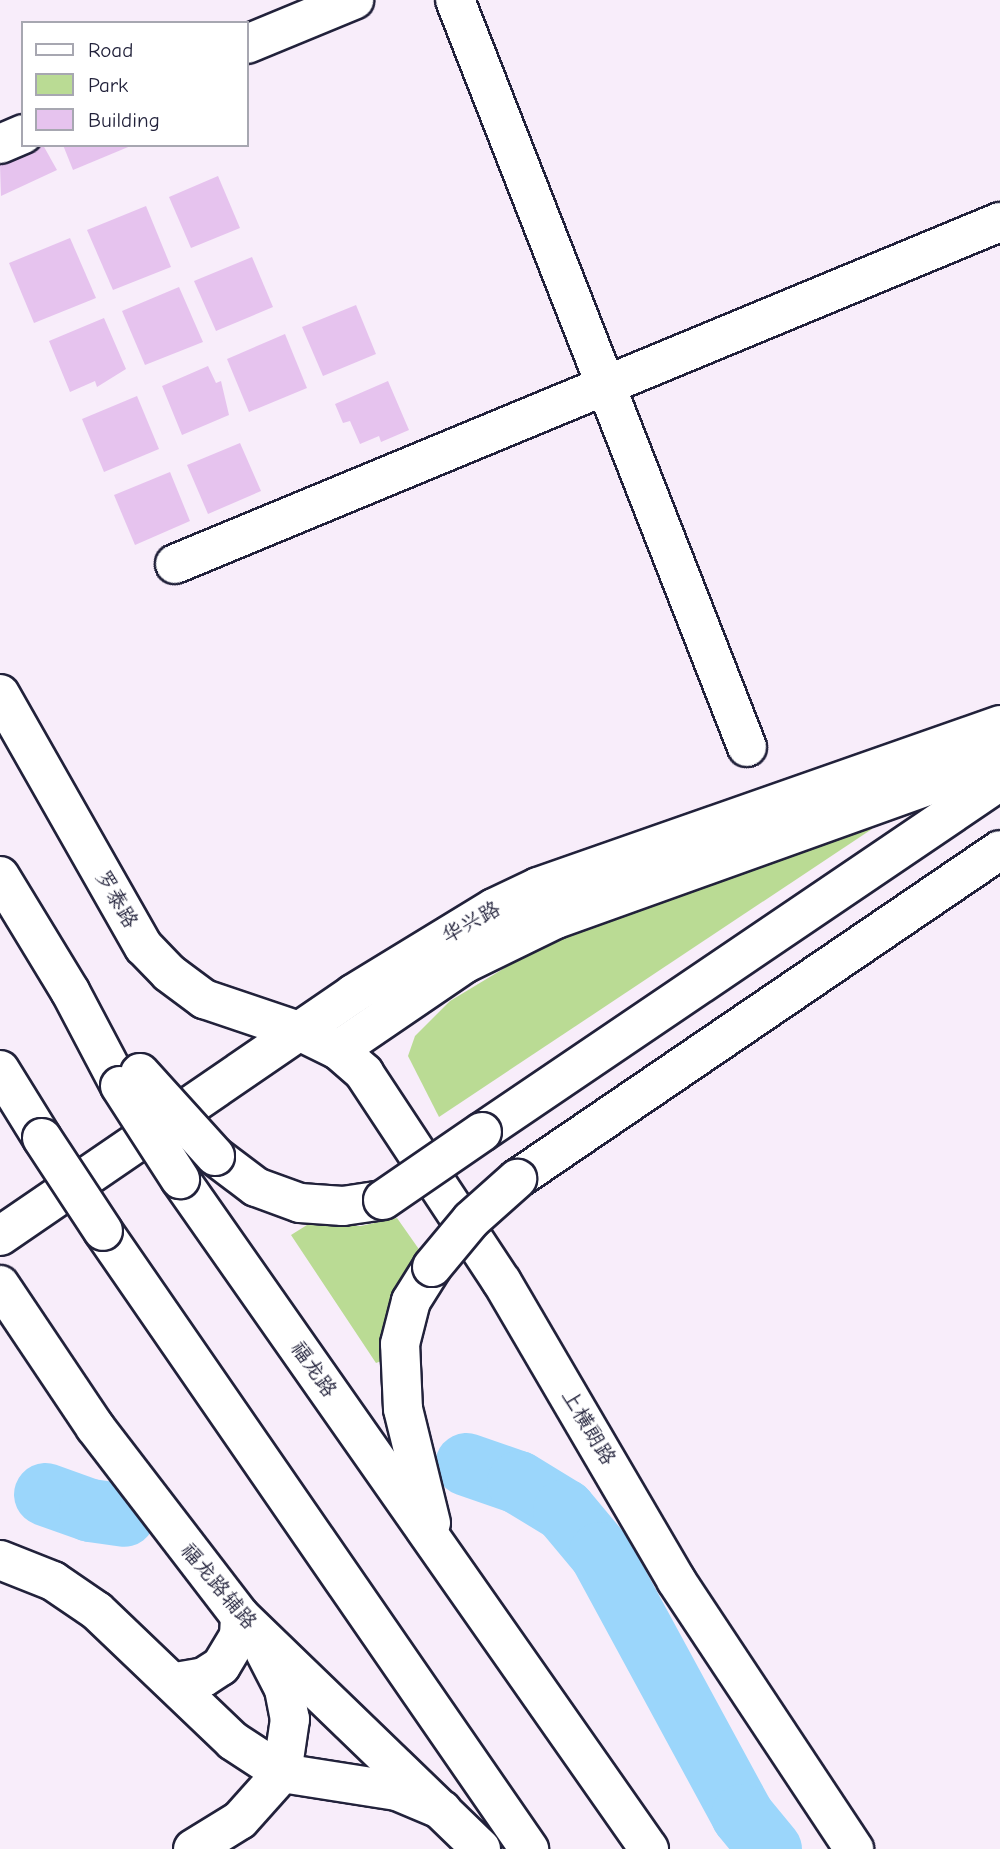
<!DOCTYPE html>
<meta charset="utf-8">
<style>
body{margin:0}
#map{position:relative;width:1000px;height:1849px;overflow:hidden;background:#f8edfa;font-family:"Comic Neue","LXGW WenKai TC",sans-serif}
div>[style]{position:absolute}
.green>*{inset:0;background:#badb94}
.river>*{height:63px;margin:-31.5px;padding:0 31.5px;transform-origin:31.5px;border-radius:31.5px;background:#9bd6fb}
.building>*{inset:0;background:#e6c3ee}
.roads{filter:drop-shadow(2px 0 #22223b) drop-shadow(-2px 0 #22223b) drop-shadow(0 2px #22223b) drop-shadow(0 -2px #22223b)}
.street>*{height:38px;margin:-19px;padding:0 19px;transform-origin:19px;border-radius:19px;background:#fff}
.secondary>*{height:38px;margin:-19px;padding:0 19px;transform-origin:19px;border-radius:19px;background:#fff}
.primary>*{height:38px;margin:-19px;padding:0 19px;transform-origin:19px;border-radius:19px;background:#fff}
.highway>*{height:38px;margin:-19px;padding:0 19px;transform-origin:19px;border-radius:19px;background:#fff}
.bridges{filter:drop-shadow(2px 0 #22223b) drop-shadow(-2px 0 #22223b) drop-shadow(0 2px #22223b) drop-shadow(0 -2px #22223b)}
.highway-bridge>*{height:38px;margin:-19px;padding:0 19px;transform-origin:19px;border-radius:19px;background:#fff}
span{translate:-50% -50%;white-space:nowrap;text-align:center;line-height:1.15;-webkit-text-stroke:6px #fff;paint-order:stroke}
.street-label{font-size:21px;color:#22223b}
.legend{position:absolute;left:21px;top:21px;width:228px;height:126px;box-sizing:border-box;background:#fff;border:2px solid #a7a7b1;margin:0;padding:9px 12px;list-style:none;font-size:21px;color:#22223b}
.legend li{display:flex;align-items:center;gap:14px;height:35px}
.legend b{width:35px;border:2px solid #a7a7b1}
</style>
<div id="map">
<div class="green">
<i style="clip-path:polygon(866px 822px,872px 829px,439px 1117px,408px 1056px,415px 1036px,450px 1001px,533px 951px,591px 926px)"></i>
<i style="clip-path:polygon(397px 1218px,423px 1255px,384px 1360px,376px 1363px,291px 1235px,307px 1225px,361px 1226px)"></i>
</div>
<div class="river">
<i style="left:466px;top:1464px;width:55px;rotate:19.1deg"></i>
<i style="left:518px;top:1482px;width:54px;rotate:31.3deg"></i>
<i style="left:564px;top:1510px;width:56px;rotate:50.1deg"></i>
<i style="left:600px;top:1553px;width:298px;rotate:61.5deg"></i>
<i style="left:742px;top:1815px;width:44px;rotate:50.5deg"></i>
<i style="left:45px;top:1494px;width:48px;rotate:19.6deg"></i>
<i style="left:90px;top:1510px;width:34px;rotate:8deg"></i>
</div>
<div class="building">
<i style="clip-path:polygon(43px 145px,57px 170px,1px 196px,0 165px)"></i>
<i style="clip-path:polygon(63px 145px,133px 145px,73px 170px)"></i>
<i style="clip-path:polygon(218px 176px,240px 228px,191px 248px,169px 197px)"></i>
<i style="clip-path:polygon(146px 206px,171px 267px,113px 290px,87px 230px)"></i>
<i style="clip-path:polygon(70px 238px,96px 298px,34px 323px,9px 263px)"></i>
<i style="clip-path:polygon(252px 257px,273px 307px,216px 331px,194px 281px)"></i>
<i style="clip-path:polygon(179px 287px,203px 342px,145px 365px,122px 311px)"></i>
<i style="clip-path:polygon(356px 305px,376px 354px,323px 376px,302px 327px)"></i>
<i style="clip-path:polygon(104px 318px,126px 369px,97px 387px,95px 381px,70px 392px,49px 341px)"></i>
<i style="clip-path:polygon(285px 334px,307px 388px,249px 412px,227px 359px)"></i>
<i style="clip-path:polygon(208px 366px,216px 383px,221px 381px,229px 415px,182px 435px,162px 386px)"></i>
<i style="clip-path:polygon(388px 381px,409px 430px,381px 442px,379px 436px,360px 444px,350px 421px,343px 423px,335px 404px)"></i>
<i style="clip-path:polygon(137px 396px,159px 449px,104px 472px,82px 419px)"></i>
<i style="clip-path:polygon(240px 443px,261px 491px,208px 514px,187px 465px)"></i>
<i style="clip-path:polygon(170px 472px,190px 521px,135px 545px,114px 495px)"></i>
</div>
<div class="roads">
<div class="street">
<i style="left:455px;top:0;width:802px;rotate:68.65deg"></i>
<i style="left:247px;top:44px;width:116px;rotate:-22.4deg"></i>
<i style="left:0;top:144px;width:25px;rotate:-23deg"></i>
<i style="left:175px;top:564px;width:893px;rotate:-22.52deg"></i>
<i style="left:193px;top:1849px;width:55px;rotate:-31.7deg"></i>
<i style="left:240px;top:1820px;width:63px;rotate:-48.2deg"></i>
</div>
<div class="secondary">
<i style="left:0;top:694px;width:291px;rotate:60.4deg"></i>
<i style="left:144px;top:947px;width:36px;rotate:46deg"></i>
<i style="left:169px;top:973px;width:44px;rotate:36.6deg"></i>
<i style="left:204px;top:999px;width:100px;rotate:18.6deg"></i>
<i style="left:338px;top:1050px;width:35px;rotate:41deg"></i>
<i style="left:364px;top:1073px;width:250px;rotate:56.6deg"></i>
<i style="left:502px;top:1282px;width:345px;rotate:59.7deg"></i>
<i style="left:676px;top:1580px;width:323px;rotate:56.5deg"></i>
<i style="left:0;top:1560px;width:57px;rotate:21.6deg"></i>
<i style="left:53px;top:1581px;width:53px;rotate:34.3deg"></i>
<i style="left:97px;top:1611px;width:188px;rotate:43.7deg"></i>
<i style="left:233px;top:1741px;width:59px;rotate:33.1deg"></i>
<i style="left:282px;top:1773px;width:116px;rotate:8.9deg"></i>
<i style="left:397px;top:1791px;width:49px;rotate:22.9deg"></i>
<i style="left:176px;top:1682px;width:28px;rotate:-10deg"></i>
<i style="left:204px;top:1677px;width:20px;rotate:-33deg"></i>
<i style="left:221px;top:1666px;width:35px;rotate:-59deg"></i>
<i style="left:239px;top:1636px;width:20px;rotate:-87deg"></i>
</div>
<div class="primary">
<i style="left:299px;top:1031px;width:43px;rotate:26deg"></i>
<i style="left:338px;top:1050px;width:153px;rotate:-34.3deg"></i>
<i style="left:464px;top:964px;width:102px;rotate:-26.1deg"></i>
<i style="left:556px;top:919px;width:472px;rotate:-19.7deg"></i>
<i style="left:0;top:1236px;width:428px;rotate:-34.4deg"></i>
<i style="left:353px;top:994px;width:165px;rotate:-31.4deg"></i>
<i style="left:494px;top:908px;width:49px;rotate:-25.5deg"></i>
<i style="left:538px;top:887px;width:490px;rotate:-19.3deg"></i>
<i style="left:0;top:1285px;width:171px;rotate:56.2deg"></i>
<i style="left:95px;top:1427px;width:238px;rotate:52.5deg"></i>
<i style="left:240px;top:1616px;width:335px;rotate:44deg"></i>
<i style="left:265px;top:1652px;width:42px;rotate:62.8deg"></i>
<i style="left:284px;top:1689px;width:31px;rotate:79deg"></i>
<i style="left:290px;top:1719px;width:55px;rotate:98.4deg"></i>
</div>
<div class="highway">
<i style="left:0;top:876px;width:135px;rotate:58.7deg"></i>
<i style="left:70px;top:991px;width:107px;rotate:62.2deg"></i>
<i style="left:0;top:1070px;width:80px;rotate:58.3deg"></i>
<i style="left:482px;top:1132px;width:626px;rotate:-34.12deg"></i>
<i style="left:215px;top:1156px;width:51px;rotate:37.1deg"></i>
<i style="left:256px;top:1187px;width:47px;rotate:20deg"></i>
<i style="left:300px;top:1203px;width:43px;rotate:4deg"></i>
<i style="left:343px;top:1206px;width:40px;rotate:-8.5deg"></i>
<i style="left:180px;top:1179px;width:818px;rotate:55.01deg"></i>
<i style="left:517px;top:1179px;width:584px;rotate:-34.26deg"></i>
<i style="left:103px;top:1231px;width:751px;rotate:55.42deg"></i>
<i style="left:431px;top:1523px;width:117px;rotate:-103.8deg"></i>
<i style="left:403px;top:1409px;width:65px;rotate:-92.6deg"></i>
<i style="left:400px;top:1344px;width:44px;rotate:-75.7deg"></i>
<i style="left:411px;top:1301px;width:40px;rotate:-58deg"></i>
</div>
</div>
<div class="bridges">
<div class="highway-bridge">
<i style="left:140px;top:1073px;width:112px;rotate:47.9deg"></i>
<i style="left:120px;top:1086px;width:111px;rotate:57.2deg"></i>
<i style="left:42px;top:1138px;width:111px;rotate:56.7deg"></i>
<i style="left:383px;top:1200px;width:120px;rotate:-34.5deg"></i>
<i style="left:432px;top:1267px;width:61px;rotate:-50.3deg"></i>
<i style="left:471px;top:1220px;width:62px;rotate:-41.7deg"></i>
</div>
</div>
<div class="street-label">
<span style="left:117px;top:899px;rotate:60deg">罗泰路</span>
<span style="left:471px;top:922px;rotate:-29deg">华兴路</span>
<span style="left:314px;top:1369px;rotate:55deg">福龙路</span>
<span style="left:589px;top:1427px;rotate:59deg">上横朗路</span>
<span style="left:219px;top:1586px;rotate:50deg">福龙路辅路</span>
</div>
<ul class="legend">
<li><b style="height:9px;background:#fff"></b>Road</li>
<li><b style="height:19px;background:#badb94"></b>Park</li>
<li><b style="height:19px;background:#e6c3ee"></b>Building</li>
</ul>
</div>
